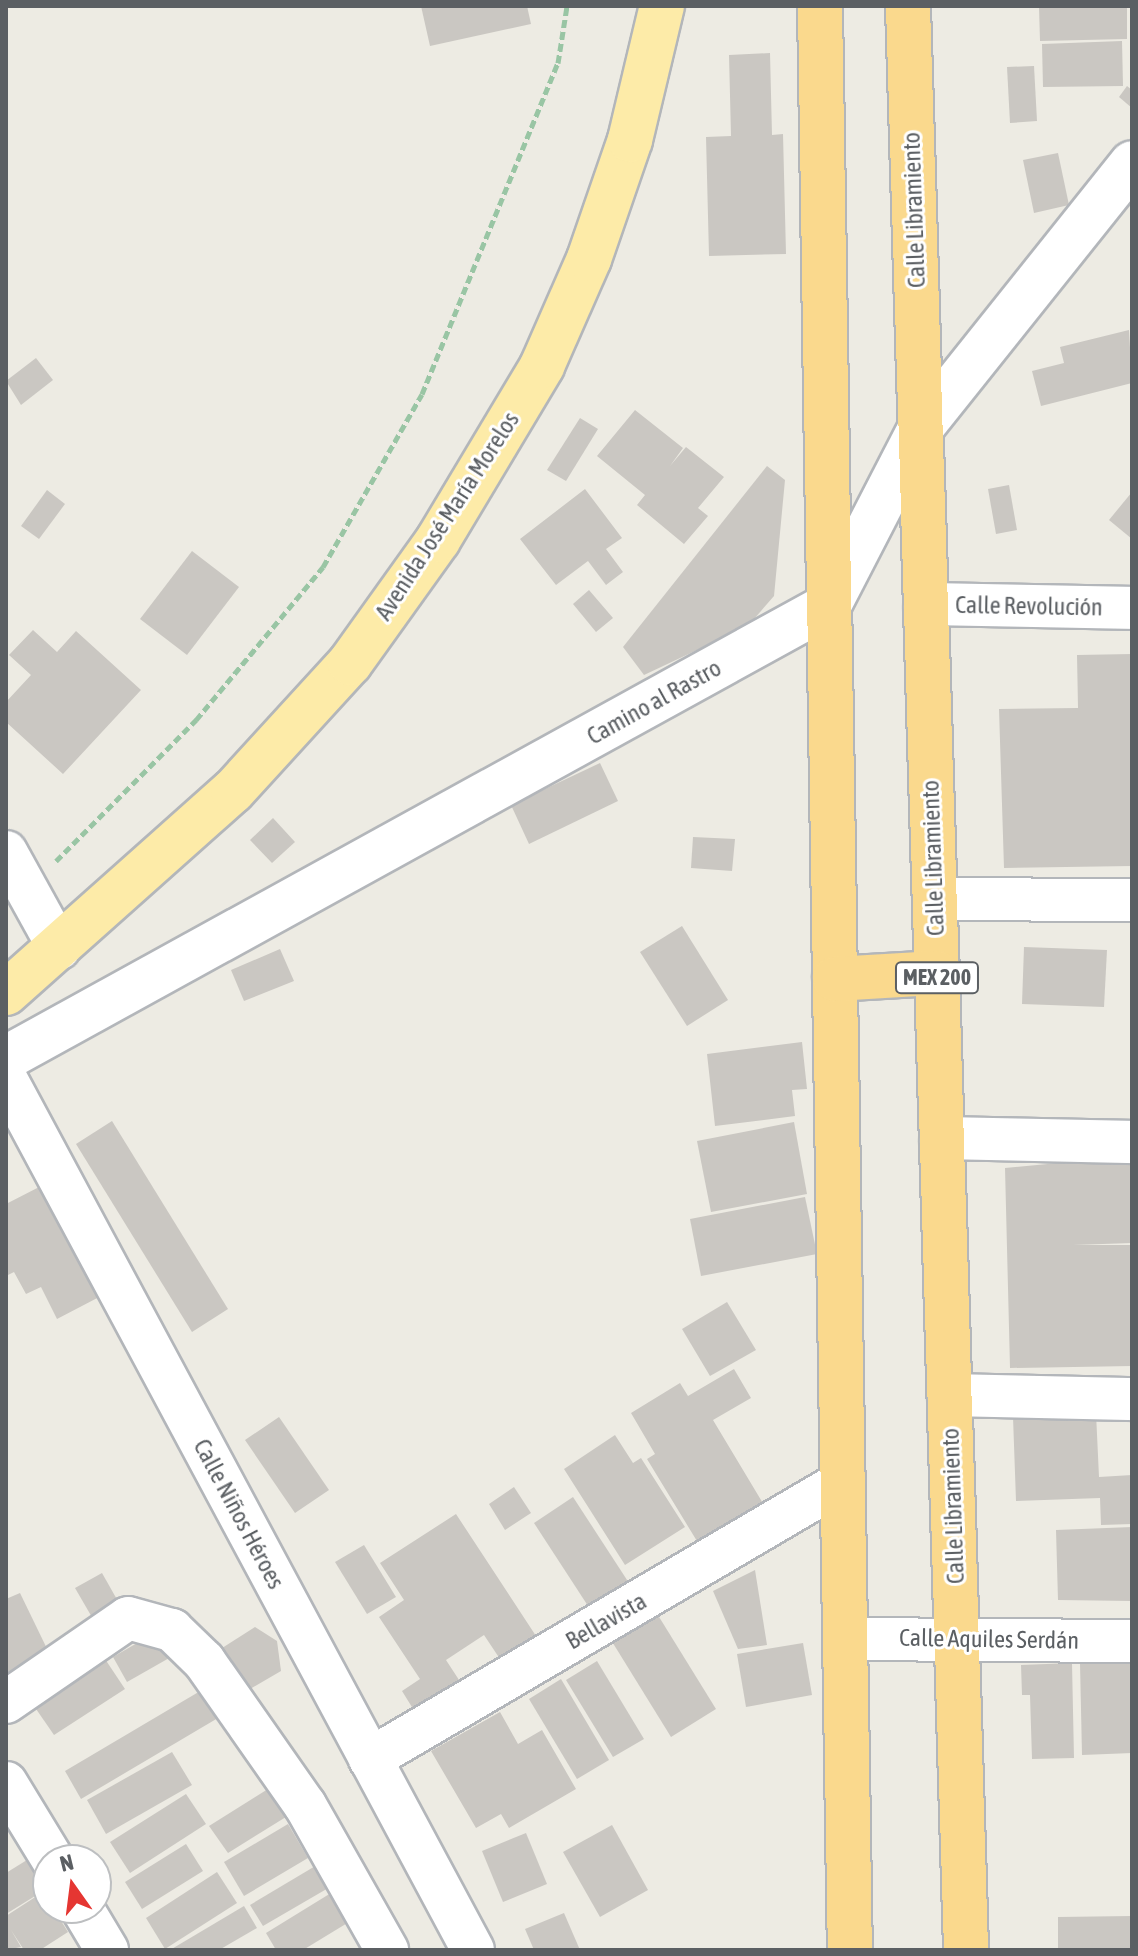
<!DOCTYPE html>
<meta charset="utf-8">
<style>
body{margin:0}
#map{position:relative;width:1138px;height:1956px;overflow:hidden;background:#edebe3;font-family:"Asap Condensed",sans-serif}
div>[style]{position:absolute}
.building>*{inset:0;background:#cac7c2}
.path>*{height:5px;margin-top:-2.5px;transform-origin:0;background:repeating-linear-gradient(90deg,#99c5a4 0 8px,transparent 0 12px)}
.roads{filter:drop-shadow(2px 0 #b3b6ba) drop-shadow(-2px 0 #b3b6ba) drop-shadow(0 2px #b3b6ba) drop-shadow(0 -2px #b3b6ba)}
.street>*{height:42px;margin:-21px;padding:0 21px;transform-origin:21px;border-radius:21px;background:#fff}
.secondary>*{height:44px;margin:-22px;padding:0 22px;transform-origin:22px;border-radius:22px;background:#fff}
.primary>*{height:44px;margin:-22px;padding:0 22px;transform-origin:22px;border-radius:22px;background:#fdeba8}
.highway>*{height:44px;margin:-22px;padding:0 22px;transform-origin:22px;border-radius:22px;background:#fad98d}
span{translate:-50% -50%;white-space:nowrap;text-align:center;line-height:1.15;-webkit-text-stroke:6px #fff;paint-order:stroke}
.shield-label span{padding:2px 6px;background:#fff;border:2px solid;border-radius:6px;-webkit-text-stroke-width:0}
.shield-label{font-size:22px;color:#5b5f63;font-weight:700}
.street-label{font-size:24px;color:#5b5f63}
.frame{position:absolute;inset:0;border:8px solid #5b5f63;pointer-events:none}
.north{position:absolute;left:32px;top:1844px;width:80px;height:80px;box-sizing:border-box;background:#fff;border:2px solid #bdbfc1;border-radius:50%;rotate:346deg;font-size:22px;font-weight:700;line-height:32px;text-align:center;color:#5b5f63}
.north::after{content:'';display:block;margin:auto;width:28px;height:36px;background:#e53632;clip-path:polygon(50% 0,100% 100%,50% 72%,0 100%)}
</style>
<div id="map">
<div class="building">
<i style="clip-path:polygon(421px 6px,527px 6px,531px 24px,430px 46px)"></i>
<i style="clip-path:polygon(1039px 6px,1127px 6px,1127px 39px,1040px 41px)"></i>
<i style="clip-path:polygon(1122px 41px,1123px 86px,1043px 87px,1042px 44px)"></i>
<i style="clip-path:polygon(770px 53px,772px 135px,783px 134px,786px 254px,709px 256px,706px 137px,731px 136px,729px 55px)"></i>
<i style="clip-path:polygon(1034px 66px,1037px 121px,1010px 123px,1007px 67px)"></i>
<i style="clip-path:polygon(1127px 86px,1132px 90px,1132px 108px,1119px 97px)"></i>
<i style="clip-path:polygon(1058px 153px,1069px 205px,1034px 213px,1023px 160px)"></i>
<i style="clip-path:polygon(1129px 330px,1132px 383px,1041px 406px,1032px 371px,1064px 363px,1060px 347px)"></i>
<i style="clip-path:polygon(36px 358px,53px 380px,21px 405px,6px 381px)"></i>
<i style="clip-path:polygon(635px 410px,683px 448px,670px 466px,686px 447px,724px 477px,698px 508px,708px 516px,684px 544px,637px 505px,645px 495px,597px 456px)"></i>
<i style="clip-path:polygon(580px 418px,598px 429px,566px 481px,547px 470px)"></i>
<i style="clip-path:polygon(767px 466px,785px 480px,774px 596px,748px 626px,644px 675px,623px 647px)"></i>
<i style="clip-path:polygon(1009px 485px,1017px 530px,996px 534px,988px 489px)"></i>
<i style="clip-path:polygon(585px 489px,622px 538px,606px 549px,623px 572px,606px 585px,588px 561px,556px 585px,520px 539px)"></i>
<i style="clip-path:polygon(47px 490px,65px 504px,39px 539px,21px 526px)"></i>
<i style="clip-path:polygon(1132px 492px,1132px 539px,1109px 520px)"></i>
<i style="clip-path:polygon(192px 551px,239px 587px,187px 655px,140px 619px)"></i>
<i style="clip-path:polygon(589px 590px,613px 618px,596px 632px,573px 604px)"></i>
<i style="clip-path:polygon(33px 630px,57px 652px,76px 631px,141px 690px,63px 774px,6px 722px,6px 702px,31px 675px,9px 655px)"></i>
<i style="clip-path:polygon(1132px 654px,1132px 866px,1004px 868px,999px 709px,1078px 708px,1077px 655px)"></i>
<i style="clip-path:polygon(600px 763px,618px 801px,529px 844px,511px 805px)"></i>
<i style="clip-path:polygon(273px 818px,295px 842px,272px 863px,250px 840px)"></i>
<i style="clip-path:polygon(693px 837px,735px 839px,732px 871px,691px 868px)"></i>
<i style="clip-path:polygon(682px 926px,728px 1000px,687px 1026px,640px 952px)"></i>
<i style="clip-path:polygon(1024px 947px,1107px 950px,1104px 1007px,1022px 1004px)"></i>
<i style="clip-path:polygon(280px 949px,294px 981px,244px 1001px,231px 970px)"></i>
<i style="clip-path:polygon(802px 1042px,807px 1089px,792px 1090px,795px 1116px,715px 1126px,707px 1054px)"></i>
<i style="clip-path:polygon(112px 1121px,228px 1309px,192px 1332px,76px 1144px)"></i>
<i style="clip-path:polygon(794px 1122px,807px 1194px,711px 1212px,697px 1141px)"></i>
<i style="clip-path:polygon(1132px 1156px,1132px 1243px,1073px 1245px,1132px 1245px,1132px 1366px,1010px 1368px,1005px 1168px)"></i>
<i style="clip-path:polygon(45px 1184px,103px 1295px,57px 1319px,41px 1287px,26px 1294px,14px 1272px,6px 1276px,6px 1204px)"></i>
<i style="clip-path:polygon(805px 1197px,817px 1254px,701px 1276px,690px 1219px)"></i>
<i style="clip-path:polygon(727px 1302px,756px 1350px,710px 1376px,682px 1329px)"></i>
<i style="clip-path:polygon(734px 1369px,751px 1398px,713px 1420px,770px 1515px,703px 1551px,647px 1459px,655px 1454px,631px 1413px,680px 1383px,688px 1396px)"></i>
<i style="clip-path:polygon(1096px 1413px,1099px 1477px,1132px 1475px,1132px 1524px,1101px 1525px,1100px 1498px,1016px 1501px,1013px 1417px)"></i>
<i style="clip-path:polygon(279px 1417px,329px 1490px,295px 1513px,245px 1440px)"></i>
<i style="clip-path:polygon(615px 1435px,633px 1463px,641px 1458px,685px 1527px,625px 1565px,564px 1469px)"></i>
<i style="clip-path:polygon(514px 1487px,531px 1513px,505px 1530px,489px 1504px)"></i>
<i style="clip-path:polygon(573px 1497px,629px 1583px,590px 1609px,534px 1523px)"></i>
<i style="clip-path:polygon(456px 1514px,536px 1636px,500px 1659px,484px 1635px,446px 1660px,461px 1683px,415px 1712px,402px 1691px,420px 1679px,379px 1617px,404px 1600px,380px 1563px)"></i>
<i style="clip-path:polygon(1132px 1527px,1132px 1601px,1058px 1600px,1056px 1530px)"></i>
<i style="clip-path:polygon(364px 1545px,396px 1597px,367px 1614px,335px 1562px)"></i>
<i style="clip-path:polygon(755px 1570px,767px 1645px,738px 1649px,713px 1591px)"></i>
<i style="clip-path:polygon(102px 1573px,119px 1603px,93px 1619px,75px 1588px)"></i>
<i style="clip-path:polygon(20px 1593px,51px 1657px,6px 1678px,6px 1599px)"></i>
<i style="clip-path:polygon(656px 1612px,716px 1709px,671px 1737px,611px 1640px)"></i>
<i style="clip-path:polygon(255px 1627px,277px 1641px,281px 1671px,245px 1692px,219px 1650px)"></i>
<i style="clip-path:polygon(163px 1628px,178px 1653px,127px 1682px,113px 1657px)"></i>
<i style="clip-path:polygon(803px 1643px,812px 1695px,746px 1707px,737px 1654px)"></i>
<i style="clip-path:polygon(105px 1659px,125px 1689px,54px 1735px,34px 1706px)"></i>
<i style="clip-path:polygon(597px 1661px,644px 1739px,613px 1757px,566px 1680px)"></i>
<i style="clip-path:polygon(1132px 1661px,1132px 1753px,1082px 1755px,1080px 1663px)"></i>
<i style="clip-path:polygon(1072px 1663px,1074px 1758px,1032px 1759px,1030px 1695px,1022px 1695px,1021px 1665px)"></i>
<i style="clip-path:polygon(561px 1679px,609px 1760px,577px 1779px,529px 1699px)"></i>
<i style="clip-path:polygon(207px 1687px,223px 1715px,81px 1799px,65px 1771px)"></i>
<i style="clip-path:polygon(500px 1712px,518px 1744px,542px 1730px,576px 1789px,509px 1828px,501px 1814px,476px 1828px,431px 1751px)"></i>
<i style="clip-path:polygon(172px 1752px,192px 1785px,106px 1834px,87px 1800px)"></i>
<i style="clip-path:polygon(276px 1784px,294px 1812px,228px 1853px,209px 1826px)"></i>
<i style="clip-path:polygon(186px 1794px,206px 1824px,130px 1873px,110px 1842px)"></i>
<i style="clip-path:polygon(288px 1824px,308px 1858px,244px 1896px,224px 1862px)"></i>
<i style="clip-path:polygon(612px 1825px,648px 1890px,600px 1917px,563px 1852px)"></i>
<i style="clip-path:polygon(526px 1833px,547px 1884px,503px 1902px,482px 1851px)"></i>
<i style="clip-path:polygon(186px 1844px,203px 1871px,142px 1909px,125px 1882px)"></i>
<i style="clip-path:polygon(35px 1855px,48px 1888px,6px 1914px,6px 1873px)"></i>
<i style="clip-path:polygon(317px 1865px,330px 1887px,263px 1926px,250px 1905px)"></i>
<i style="clip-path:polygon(217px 1872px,237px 1903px,165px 1949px,146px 1918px)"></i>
<i style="clip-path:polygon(43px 1892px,68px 1932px,40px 1950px,24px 1950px,11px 1930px,21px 1947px,6px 1950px,6px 1916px)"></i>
<i style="clip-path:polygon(331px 1893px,349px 1922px,303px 1950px,276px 1950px,266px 1933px)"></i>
<i style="clip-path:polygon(244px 1906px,257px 1928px,219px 1950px,170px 1950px)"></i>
<i style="clip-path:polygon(564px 1913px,580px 1950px,534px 1950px,525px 1929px)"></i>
<i style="clip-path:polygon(1132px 1916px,1132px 1950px,1058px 1950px,1058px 1917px)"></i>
</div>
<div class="path">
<i style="left:56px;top:861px;width:199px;rotate:-45.2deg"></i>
<i style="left:196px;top:720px;width:199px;rotate:-50.3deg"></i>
<i style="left:323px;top:567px;width:199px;rotate:-60.2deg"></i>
<i style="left:422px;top:394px;width:358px;rotate:-67.7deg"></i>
<i style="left:558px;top:63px;width:58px;rotate:-81deg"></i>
</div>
<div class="roads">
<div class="street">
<i style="left:925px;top:604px;width:207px;rotate:1.1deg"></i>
<i style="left:6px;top:852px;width:110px;rotate:61.1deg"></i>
<i style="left:934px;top:899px;width:198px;rotate:0.3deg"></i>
<i style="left:6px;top:1079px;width:988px;rotate:61.8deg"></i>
<i style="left:941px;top:1138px;width:191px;rotate:1.2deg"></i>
<i style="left:949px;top:1395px;width:183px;rotate:1.3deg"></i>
<i style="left:845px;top:1639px;width:287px;rotate:0.4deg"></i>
<i style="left:6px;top:1702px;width:148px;rotate:-34.5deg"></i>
<i style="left:128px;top:1618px;width:46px;rotate:15.3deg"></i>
<i style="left:172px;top:1630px;width:45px;rotate:44.1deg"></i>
<i style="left:204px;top:1661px;width:176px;rotate:55deg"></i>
<i style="left:305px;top:1805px;width:167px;rotate:60.5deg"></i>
<i style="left:370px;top:1759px;width:547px;rotate:-30.41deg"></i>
<i style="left:6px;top:1783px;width:90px;rotate:58.6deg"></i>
<i style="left:82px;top:1908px;width:49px;rotate:59.2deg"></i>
</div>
<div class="secondary">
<i style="left:6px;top:1058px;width:939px;rotate:-28.83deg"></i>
<i style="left:829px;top:605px;width:198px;rotate:-62.7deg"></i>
<i style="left:920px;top:429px;width:340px;rotate:-51.4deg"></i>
</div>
<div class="primary">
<i style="left:6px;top:993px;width:304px;rotate:-41.7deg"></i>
<i style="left:233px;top:791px;width:173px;rotate:-47.6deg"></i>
<i style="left:350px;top:663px;width:151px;rotate:-54.4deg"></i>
<i style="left:438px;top:540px;width:203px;rotate:-59.1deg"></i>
<i style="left:542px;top:366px;width:117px;rotate:-66.3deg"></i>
<i style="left:589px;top:259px;width:126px;rotate:-71deg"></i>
<i style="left:630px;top:140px;width:138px;rotate:-76.6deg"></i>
</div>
<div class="highway">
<i style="left:820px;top:6px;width:1944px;rotate:89.12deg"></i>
<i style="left:908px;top:6px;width:1945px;rotate:88.29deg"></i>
<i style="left:835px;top:979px;width:102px;rotate:-3.4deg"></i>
</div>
</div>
<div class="shield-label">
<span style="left:937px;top:978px">MEX 200</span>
</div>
<div class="street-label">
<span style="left:914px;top:210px;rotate:-92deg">Calle Libramiento</span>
<span style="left:447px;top:516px;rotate:-57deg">Avenida José María Morelos</span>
<span style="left:1029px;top:606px;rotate:1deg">Calle Revolución</span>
<span style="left:654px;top:702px;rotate:-29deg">Camino al Rastro</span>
<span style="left:933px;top:858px;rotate:-92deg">Calle Libramiento</span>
<span style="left:953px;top:1506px;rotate:-92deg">Calle Libramiento</span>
<span style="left:239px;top:1514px;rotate:62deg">Calle Niños Héroes</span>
<span style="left:606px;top:1621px;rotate:-30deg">Bellavista</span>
<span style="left:989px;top:1639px;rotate:1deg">Calle Aquiles Serdán</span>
</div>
<div class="frame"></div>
<div class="north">N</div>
</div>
